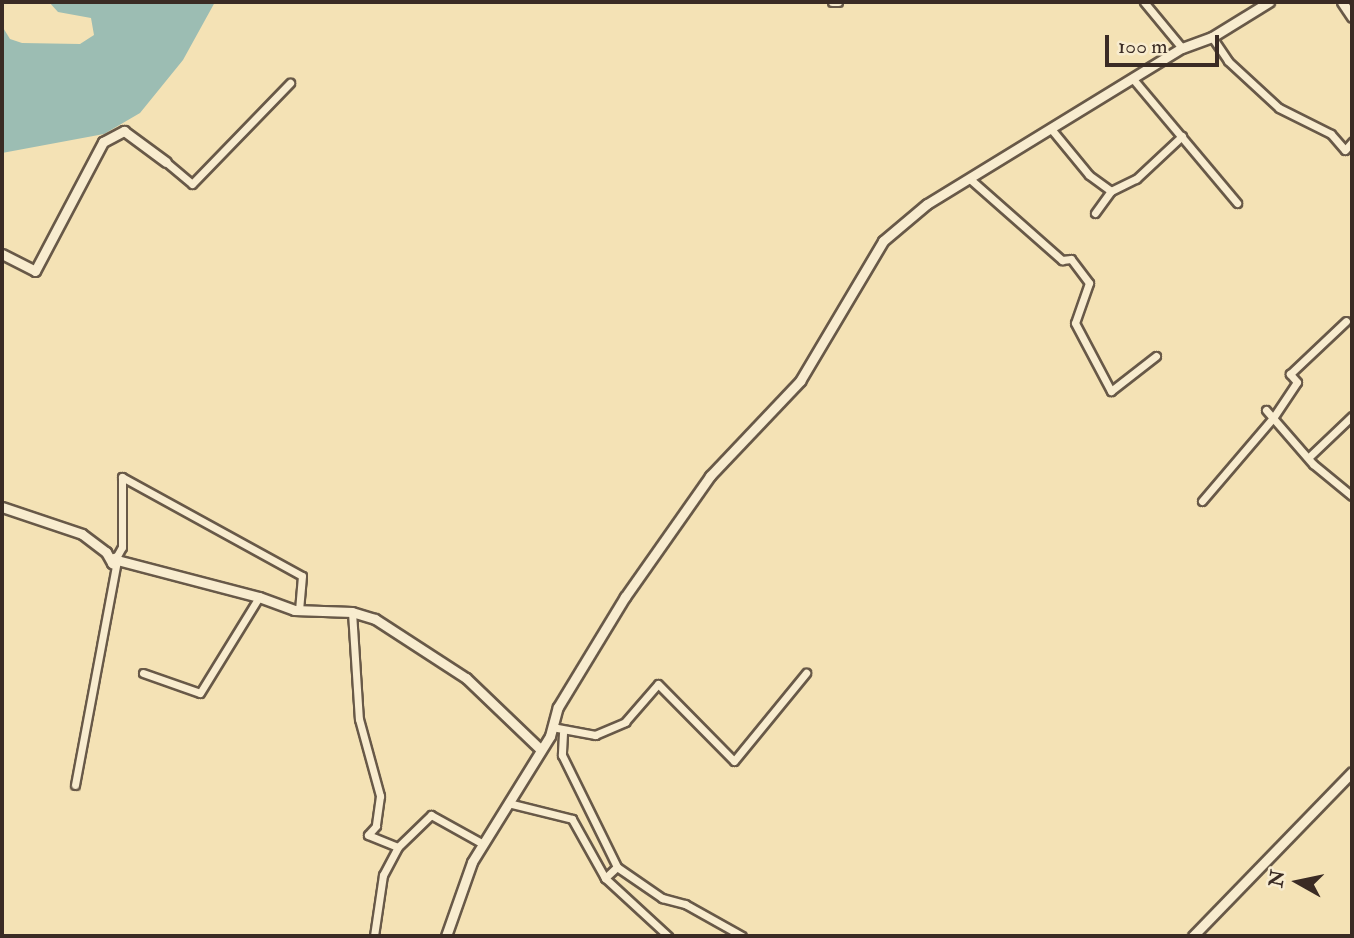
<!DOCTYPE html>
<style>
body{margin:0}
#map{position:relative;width:1354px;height:938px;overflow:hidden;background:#f4e2b5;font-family:"IM FELL Double Pica",serif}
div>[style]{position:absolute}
.water>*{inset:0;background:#9cbdb3}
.roads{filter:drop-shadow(2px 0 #685948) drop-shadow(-2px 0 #685948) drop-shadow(0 2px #685948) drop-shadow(0 -2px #685948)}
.minor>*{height:7px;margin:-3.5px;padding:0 3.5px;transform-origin:3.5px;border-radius:3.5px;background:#f8eccf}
.tertiary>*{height:9px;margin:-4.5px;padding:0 4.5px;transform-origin:4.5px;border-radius:4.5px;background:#f8eccf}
span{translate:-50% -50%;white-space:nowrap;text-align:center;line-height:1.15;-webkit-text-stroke:7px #f8eccf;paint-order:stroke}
.frame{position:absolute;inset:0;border:4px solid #3a2b24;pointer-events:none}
.north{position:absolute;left:1263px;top:847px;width:70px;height:70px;-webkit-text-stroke:5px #f8eccf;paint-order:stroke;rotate:279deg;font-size:19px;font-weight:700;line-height:28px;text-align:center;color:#3a2b24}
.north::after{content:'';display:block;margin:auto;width:24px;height:32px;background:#3a2b24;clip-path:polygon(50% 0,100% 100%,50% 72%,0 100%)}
.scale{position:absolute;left:1105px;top:35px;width:114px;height:32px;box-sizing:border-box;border:4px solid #3a2b24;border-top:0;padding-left:9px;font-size:21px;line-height:24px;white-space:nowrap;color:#3a2b24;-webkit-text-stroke:5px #f8eccf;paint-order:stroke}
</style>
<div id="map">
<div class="water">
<i style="clip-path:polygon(49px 2px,215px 2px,183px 60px,140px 113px,104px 134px,2px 153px,2px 26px,10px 39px,22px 43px,80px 44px,94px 35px,91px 18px,58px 12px)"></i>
</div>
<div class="roads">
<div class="minor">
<i style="left:832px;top:2px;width:6px"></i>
<i style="left:1144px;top:2px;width:60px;rotate:50.4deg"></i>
<i style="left:1212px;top:37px;width:29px;rotate:56deg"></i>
<i style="left:1228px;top:61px;width:69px;rotate:42.7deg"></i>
<i style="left:1279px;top:108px;width:58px;rotate:26.6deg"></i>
<i style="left:1331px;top:134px;width:21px;rotate:49deg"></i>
<i style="left:1345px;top:150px;width:11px;rotate:-49deg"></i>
<i style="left:1133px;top:79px;width:162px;rotate:50deg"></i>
<i style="left:1052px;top:130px;width:58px;rotate:50.6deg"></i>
<i style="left:1089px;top:175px;width:27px;rotate:36deg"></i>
<i style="left:166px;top:162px;width:34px;rotate:40deg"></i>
<i style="left:192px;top:184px;width:141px;rotate:-45.9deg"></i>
<i style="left:970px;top:179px;width:123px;rotate:41.4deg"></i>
<i style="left:1062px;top:260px;width:9px;rotate:-6deg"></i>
<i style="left:1071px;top:259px;width:30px;rotate:53deg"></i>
<i style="left:1089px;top:283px;width:42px;rotate:109.3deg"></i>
<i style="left:1075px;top:323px;width:77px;rotate:62.1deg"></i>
<i style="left:1111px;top:391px;width:57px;rotate:-37.9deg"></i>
<i style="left:1095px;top:213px;width:27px;rotate:-54deg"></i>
<i style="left:1111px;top:191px;width:28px;rotate:-26deg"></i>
<i style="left:1136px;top:179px;width:63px;rotate:-43.1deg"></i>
<i style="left:1266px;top:410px;width:72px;rotate:49deg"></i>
<i style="left:1313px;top:464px;width:50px;rotate:39.4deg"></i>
<i style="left:1309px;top:457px;width:59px;rotate:-43.6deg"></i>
<i style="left:1202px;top:501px;width:109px;rotate:-49.5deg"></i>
<i style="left:1273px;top:418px;width:43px;rotate:-56.3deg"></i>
<i style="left:1297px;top:382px;width:11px;rotate:-131deg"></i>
<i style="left:1290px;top:374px;width:77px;rotate:-43.4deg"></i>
<i style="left:110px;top:558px;width:7px;rotate:-16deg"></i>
<i style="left:117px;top:556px;width:10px;rotate:-61deg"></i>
<i style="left:122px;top:547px;width:70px;rotate:-90deg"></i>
<i style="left:122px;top:477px;width:205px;rotate:28.8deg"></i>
<i style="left:302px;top:576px;width:35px;rotate:95deg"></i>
<i style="left:352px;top:612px;width:107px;rotate:86.3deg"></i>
<i style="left:359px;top:719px;width:80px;rotate:74.7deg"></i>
<i style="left:380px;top:796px;width:30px;rotate:98deg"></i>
<i style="left:376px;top:826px;width:12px;rotate:132deg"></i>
<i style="left:368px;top:835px;width:32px;rotate:22deg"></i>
<i style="left:398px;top:847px;width:32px;rotate:118deg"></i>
<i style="left:383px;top:875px;width:62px;rotate:98.4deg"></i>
<i style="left:143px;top:673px;width:60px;rotate:19.3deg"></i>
<i style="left:200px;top:693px;width:113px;rotate:-58.4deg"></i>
<i style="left:552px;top:727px;width:44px;rotate:10.5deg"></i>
<i style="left:595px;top:735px;width:33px;rotate:-23deg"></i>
<i style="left:625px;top:722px;width:50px;rotate:-49deg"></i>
<i style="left:658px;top:684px;width:108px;rotate:45.4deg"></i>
<i style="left:734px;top:761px;width:114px;rotate:-50.7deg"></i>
<i style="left:563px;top:733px;width:22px;rotate:93deg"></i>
<i style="left:562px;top:755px;width:125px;rotate:63.8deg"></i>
<i style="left:617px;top:867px;width:55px;rotate:34.6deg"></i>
<i style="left:662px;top:898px;width:24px;rotate:15deg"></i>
<i style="left:685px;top:904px;width:65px;rotate:29.3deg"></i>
<i style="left:75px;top:785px;width:229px;rotate:-79.4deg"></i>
<i style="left:508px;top:803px;width:66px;rotate:14deg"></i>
<i style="left:572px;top:819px;width:68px;rotate:60.8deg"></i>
<i style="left:605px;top:878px;width:16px;rotate:-43deg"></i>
<i style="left:398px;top:847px;width:46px;rotate:-44.1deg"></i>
<i style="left:431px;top:815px;width:60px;rotate:29.1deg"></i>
<i style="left:605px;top:878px;width:86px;rotate:42.6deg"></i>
</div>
<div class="tertiary">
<i style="left:1342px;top:2px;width:18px;rotate:56deg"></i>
<i style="left:2px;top:254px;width:37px;rotate:27deg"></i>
<i style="left:35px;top:271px;width:146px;rotate:-62.2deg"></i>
<i style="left:103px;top:142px;width:24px;rotate:-28deg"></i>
<i style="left:124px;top:131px;width:52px;rotate:36.4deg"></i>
<i style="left:2px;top:507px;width:84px;rotate:18.6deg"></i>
<i style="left:82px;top:534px;width:30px;rotate:37deg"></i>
<i style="left:106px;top:552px;width:13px;rotate:61deg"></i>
<i style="left:112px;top:563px;width:6px;rotate:-31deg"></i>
<i style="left:117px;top:560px;width:147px;rotate:14.6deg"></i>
<i style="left:259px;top:597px;width:37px;rotate:20deg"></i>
<i style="left:294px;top:610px;width:58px;rotate:2deg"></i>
<i style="left:352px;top:612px;width:24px;rotate:17deg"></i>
<i style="left:375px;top:619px;width:108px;rotate:33deg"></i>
<i style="left:466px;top:678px;width:103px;rotate:43.8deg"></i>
<i style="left:446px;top:936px;width:78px;rotate:-70.6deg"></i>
<i style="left:472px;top:862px;width:148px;rotate:-58.2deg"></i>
<i style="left:550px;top:736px;width:30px;rotate:-75deg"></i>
<i style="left:558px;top:707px;width:129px;rotate:-58.7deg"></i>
<i style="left:625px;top:597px;width:148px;rotate:-54.9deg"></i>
<i style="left:710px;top:476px;width:131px;rotate:-46.5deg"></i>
<i style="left:800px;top:381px;width:163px;rotate:-59.3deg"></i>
<i style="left:883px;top:241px;width:57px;rotate:-40.1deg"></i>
<i style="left:927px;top:204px;width:299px;rotate:-31.5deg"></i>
<i style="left:1182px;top:48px;width:32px;rotate:-20deg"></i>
<i style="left:1212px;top:37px;width:67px;rotate:-31.6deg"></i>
<i style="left:1193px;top:936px;width:228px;rotate:-45.9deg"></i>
</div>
</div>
<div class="frame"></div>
<div class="north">N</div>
<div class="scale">100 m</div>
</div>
